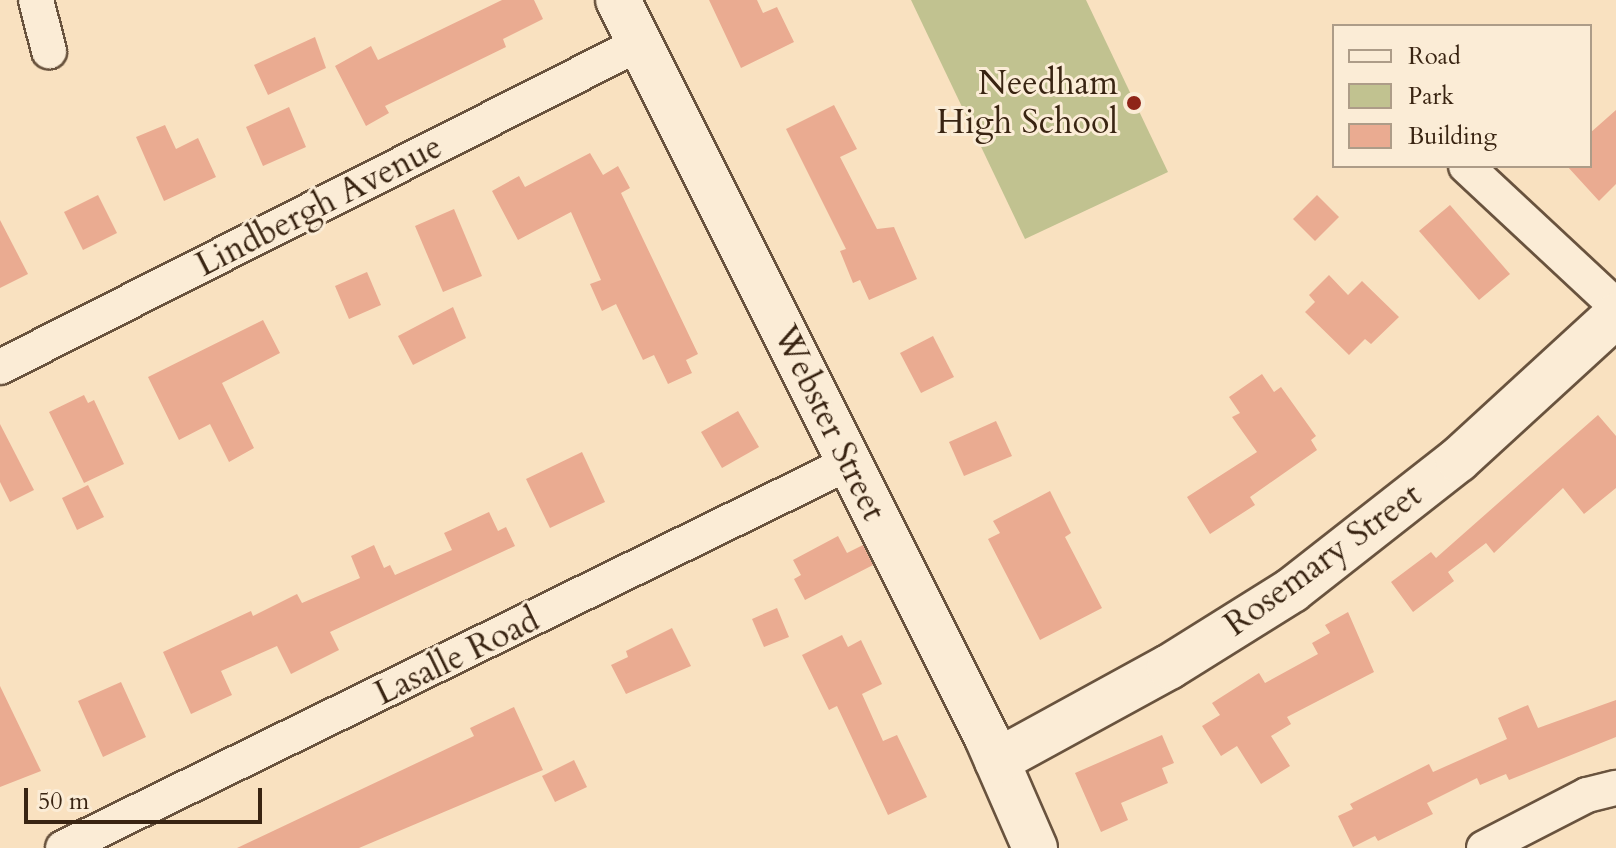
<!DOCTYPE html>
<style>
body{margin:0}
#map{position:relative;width:1616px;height:848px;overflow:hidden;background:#f9e1c0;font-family:Cardo,serif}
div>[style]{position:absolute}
.green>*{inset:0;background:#c1c290}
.building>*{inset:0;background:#eaab91}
.roads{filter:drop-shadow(2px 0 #69533e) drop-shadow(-2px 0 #69533e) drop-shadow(0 2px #69533e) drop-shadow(0 -2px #69533e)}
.street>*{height:34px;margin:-17px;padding:0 17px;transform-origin:17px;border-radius:17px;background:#fbecd6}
.secondary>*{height:44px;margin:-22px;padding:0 22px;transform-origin:22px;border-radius:22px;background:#fbecd6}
.dots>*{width:22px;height:22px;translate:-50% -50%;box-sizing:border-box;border:4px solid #fbecd6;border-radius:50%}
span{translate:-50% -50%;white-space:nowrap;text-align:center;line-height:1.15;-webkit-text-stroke:6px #fbecd6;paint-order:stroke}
.poi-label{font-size:34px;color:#392412}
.right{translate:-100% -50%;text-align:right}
.street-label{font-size:34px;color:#392412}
.legend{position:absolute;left:1332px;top:24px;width:260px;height:144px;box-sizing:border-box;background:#fbecd6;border:2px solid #ad9c88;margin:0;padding:10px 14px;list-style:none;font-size:24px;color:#392412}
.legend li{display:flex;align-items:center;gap:16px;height:40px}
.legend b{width:40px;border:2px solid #ad9c88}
.scale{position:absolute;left:24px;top:788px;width:238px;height:36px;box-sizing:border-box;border:4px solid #392412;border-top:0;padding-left:10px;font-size:24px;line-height:28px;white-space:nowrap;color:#392412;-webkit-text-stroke:6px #fbecd6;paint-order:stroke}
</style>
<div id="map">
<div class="green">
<i style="clip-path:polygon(911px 0,1086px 0,1168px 172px,1025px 239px)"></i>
</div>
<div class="building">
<i style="clip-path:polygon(502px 0,534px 0,543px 19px,503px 39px,506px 47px,385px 106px,389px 113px,366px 126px,335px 66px,371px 46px,378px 60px)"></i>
<i style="clip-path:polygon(709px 0,757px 0,763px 13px,777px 7px,794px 42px,741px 68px)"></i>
<i style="clip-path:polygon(315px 37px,326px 68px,268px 95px,254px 65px)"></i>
<i style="clip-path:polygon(834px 105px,857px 149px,840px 157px,877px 229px,894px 227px,917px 279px,869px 300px,860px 280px,853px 283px,840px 251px,846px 249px,786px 129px)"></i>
<i style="clip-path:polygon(289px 107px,306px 147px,263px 166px,246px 127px)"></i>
<i style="clip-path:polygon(1616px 110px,1616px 184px,1599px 201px,1567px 166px,1590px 166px,1590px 133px)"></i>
<i style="clip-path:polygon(165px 125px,176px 149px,198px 138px,216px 177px,164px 201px,136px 137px)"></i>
<i style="clip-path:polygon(590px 153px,603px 175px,618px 166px,630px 188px,621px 193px,698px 354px,686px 360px,692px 373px,668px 384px,654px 355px,643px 360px,616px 304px,602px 311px,590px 284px,601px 280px,571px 212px,518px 240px,492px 191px,519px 176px,525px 187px)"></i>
<i style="clip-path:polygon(98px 195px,117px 233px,83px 250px,64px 212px)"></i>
<i style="clip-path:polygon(1317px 195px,1339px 217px,1315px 241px,1293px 219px)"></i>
<i style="clip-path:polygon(1450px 205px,1510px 274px,1479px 300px,1419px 231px)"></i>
<i style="clip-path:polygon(454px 209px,482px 276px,443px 292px,415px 226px)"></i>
<i style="clip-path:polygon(0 220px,28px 274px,0 288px)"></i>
<i style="clip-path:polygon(367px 272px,381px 305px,349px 319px,335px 286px)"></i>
<i style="clip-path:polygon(1329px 275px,1348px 295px,1362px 281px,1399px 317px,1371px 344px,1365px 339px,1349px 355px,1305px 312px,1315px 302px,1309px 295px)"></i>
<i style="clip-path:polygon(453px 307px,466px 338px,413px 365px,398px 336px)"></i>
<i style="clip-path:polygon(263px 320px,280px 353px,222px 383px,254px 448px,229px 462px,210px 424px,179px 440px,148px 377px)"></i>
<i style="clip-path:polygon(933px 336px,954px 377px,921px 393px,900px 353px)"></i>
<i style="clip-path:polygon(1262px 374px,1274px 392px,1281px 387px,1316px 436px,1311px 440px,1317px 450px,1250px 497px,1255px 505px,1210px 534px,1187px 497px,1257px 452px,1232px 417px,1240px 413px,1229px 397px)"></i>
<i style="clip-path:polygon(84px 395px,88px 403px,94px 400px,124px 464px,84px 483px,49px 412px)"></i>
<i style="clip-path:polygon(738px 411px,759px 447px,722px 468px,701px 432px)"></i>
<i style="clip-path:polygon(1598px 415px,1616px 436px,1616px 488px,1584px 514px,1563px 488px,1494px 553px,1486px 543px,1448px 572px,1454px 581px,1413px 612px,1391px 582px,1431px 552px,1436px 558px)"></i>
<i style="clip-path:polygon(996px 421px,1012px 456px,964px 476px,949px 442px)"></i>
<i style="clip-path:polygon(0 424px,34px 490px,10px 502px,0 482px)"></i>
<i style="clip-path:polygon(582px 452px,605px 502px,550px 528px,526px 479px)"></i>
<i style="clip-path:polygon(88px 485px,104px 517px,77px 530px,62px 498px)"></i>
<i style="clip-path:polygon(1050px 491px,1071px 533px,1065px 537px,1102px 608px,1040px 640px,988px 539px,1000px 533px,993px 521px)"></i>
<i style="clip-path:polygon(489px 512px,498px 531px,506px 527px,515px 546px,330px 632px,339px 650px,291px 674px,277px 646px,221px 671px,232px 695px,191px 714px,163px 652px,251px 611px,253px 616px,297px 594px,302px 603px,360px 578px,351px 556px,374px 545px,384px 568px,390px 565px,395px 575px,452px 550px,444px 533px)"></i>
<i style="clip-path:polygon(838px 536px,847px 553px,863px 545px,873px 565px,805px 600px,794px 579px,801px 575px,793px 560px)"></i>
<i style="clip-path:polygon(777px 608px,789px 637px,764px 647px,752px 619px)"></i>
<i style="clip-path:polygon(1348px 612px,1374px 672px,1287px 717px,1291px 724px,1271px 736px,1290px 766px,1261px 784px,1237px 746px,1221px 756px,1202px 726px,1220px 715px,1212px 703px,1259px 673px,1265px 683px,1318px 654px,1312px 643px,1330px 633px,1325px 625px)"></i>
<i style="clip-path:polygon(672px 628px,691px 666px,626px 694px,611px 665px,628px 657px,626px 651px)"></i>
<i style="clip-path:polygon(842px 635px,848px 647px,861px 640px,882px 684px,862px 694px,883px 741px,897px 735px,927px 797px,888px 815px,837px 706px,829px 710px,802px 655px)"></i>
<i style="clip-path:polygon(121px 682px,146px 737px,103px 757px,78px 701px)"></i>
<i style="clip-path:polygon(0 686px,41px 771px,0 787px)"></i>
<i style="clip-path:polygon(1616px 700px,1616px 737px,1509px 780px,1506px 774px,1480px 785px,1477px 778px,1427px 803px,1433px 814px,1378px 841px,1375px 836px,1353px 847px,1338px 816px,1353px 809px,1350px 804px,1429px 764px,1433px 772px,1507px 739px,1498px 718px,1528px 705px,1538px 728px)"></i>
<i style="clip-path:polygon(514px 707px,543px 770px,359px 848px,237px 848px,474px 736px,470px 728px)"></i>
<i style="clip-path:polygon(1162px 735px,1174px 763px,1162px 768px,1168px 783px,1121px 803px,1128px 820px,1101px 832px,1075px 773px)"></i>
<i style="clip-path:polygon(574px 760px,587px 787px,555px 802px,542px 776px)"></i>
</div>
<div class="roads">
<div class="street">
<i style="left:36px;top:0;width:53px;rotate:75.7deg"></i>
<i style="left:1466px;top:166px;width:205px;rotate:43deg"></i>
<i style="left:0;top:367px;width:716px;rotate:-26.82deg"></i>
<i style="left:63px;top:848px;width:875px;rotate:-26.1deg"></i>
<i style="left:1484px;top:848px;width:116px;rotate:-27.2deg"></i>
<i style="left:1587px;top:795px;width:30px;rotate:-14deg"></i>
</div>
<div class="secondary">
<i style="left:618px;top:0;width:825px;rotate:63.43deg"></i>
<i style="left:987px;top:738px;width:120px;rotate:66.4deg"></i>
<i style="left:997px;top:761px;width:196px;rotate:-28.7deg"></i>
<i style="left:1169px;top:667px;width:145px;rotate:-32deg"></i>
<i style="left:1292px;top:590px;width:211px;rotate:-38.1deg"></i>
<i style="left:1458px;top:460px;width:214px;rotate:-42.5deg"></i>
</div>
</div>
<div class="dots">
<i style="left:1134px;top:103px;background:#8f2418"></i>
</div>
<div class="poi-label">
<span class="right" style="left:1118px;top:103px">Needham<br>High School</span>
</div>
<div class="street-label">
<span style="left:319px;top:206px;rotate:-27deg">Lindbergh Avenue</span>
<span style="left:829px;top:423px;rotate:64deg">Webster Street</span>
<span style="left:1323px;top:560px;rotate:-36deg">Rosemary Street</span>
<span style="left:457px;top:657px;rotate:-26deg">Lasalle Road</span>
</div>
<ul class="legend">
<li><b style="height:10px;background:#fbecd6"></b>Road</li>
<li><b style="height:22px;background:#c1c290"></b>Park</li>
<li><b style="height:22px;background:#eaab91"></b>Building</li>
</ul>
<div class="scale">50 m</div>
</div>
